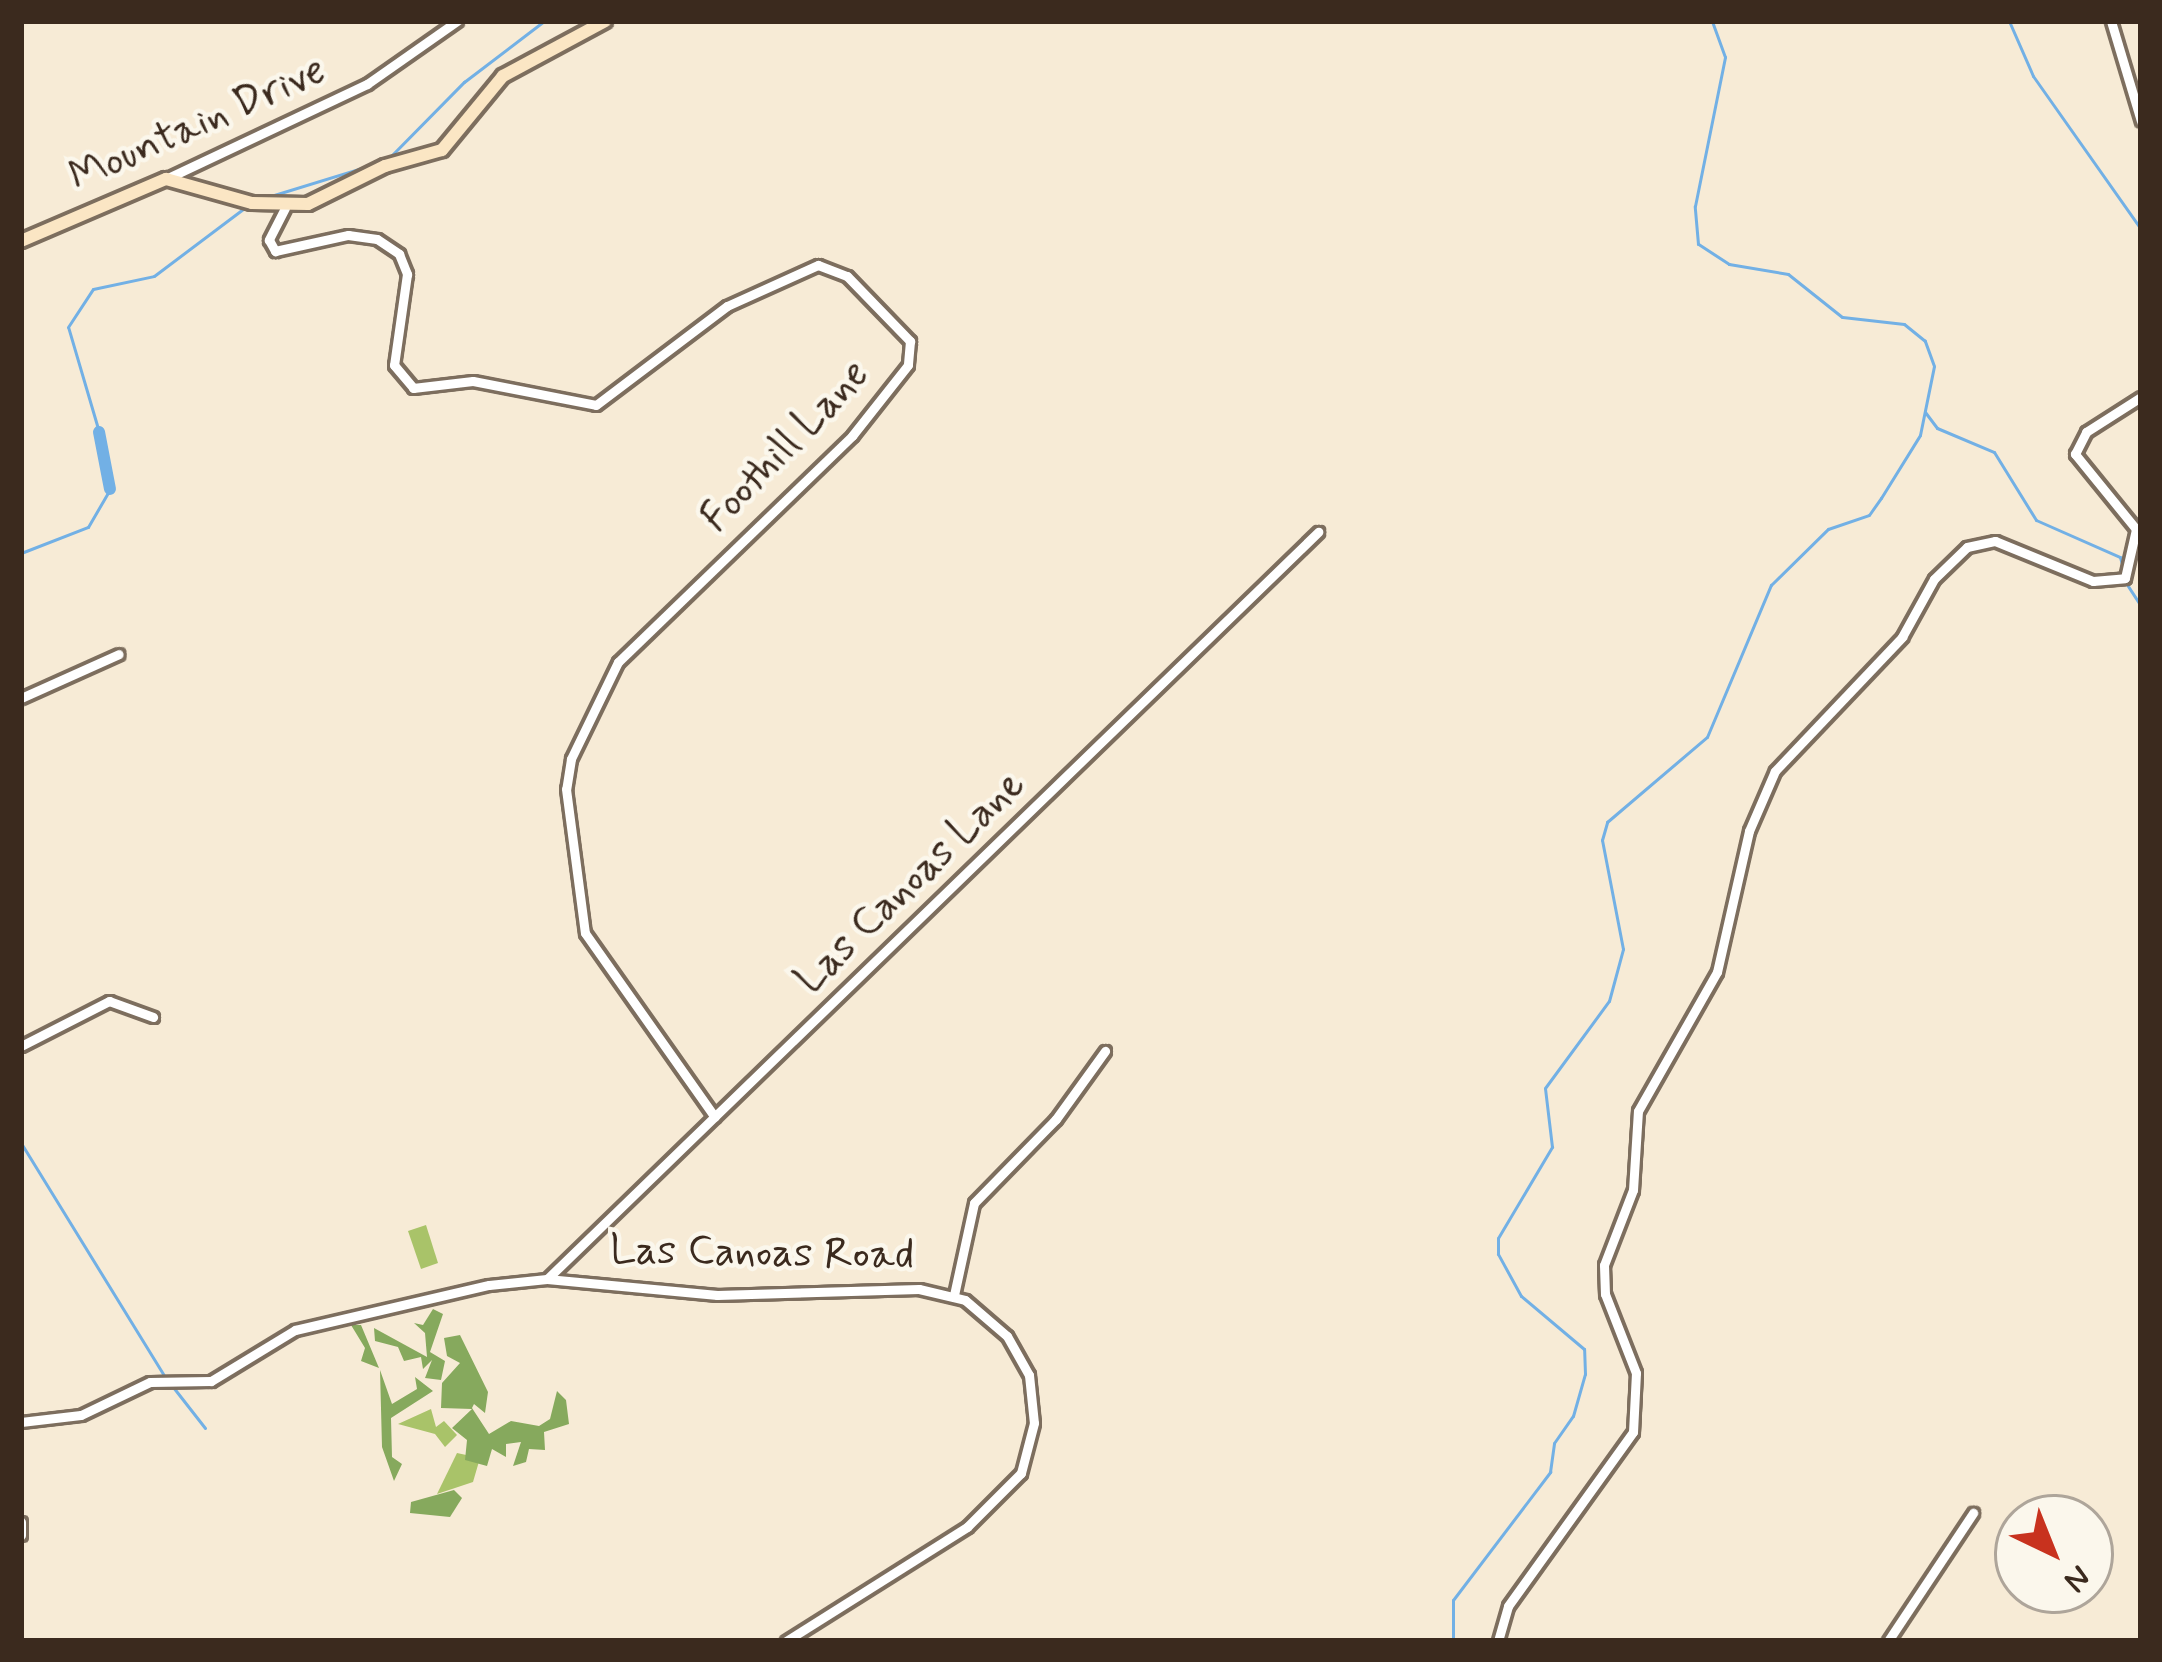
<!DOCTYPE html>
<style>
body{margin:0}
#map{position:relative;width:2162px;height:1662px;overflow:hidden;background:#f7ebd6;font-family:Mynerve,sans-serif}
div>[style]{position:absolute}
.green>*{inset:0;background:#a9c369}
.forest>*{inset:0;background:#86a95d}
.stream>*{height:3px;margin:-1.5px;padding:0 1.5px;transform-origin:1.5px;border-radius:1.5px;background:#72b0e5}
.canal>*{height:12px;margin:-6px;padding:0 6px;transform-origin:6px;border-radius:6px;background:#72b0e5}
.roads{filter:drop-shadow(3px 0 #7d6e5e) drop-shadow(-3px 0 #7d6e5e) drop-shadow(0 3px #7d6e5e) drop-shadow(0 -3px #7d6e5e)}
.street>*{height:9px;margin:-4.5px;padding:0 4.5px;transform-origin:4.5px;border-radius:4.5px;background:#fff}
.secondary>*{height:12px;margin:-6px;padding:0 6px;transform-origin:6px;border-radius:6px;background:#fbe6c4}
span{translate:-50% -50%;white-space:nowrap;text-align:center;line-height:1.15;-webkit-text-stroke:9px #fbf7ec;paint-order:stroke}
.street-label{font-size:42px;color:#3b2a1e}
.frame{position:absolute;inset:0;border:24px solid #3b2a1e;pointer-events:none}
.north{position:absolute;left:1994px;top:1494px;width:120px;height:120px;box-sizing:border-box;background:#fbf7ec;border:3px solid #aea59a;border-radius:50%;rotate:137deg;font-size:33px;font-weight:700;line-height:48px;text-align:center;color:#3b2a1e}
.north::after{content:'';display:block;margin:auto;width:42px;height:54px;background:#c8321e;clip-path:polygon(50% 0,100% 100%,50% 72%,0 100%)}
</style>
<div id="map">
<div class="green">
<i style="clip-path:polygon(426px 1225px,438px 1263px,421px 1269px,408px 1231px)"></i>
<i style="clip-path:polygon(431px 1409px,436px 1427px,444px 1421px,457px 1435px,445px 1447px,435px 1434px,398px 1424px)"></i>
<i style="clip-path:polygon(457px 1453px,480px 1458px,473px 1482px,437px 1494px)"></i>
</div>
<div class="forest">
<i style="clip-path:polygon(433px 1309px,443px 1314px,430px 1352px,445px 1361px,441px 1380px,425px 1378px,432px 1360px,423px 1369px,421px 1357px,404px 1361px,398px 1347px,375px 1341px,374px 1328px,427px 1357px,425px 1333px,414px 1323px,423px 1325px)"></i>
<i style="clip-path:polygon(351px 1325px,361px 1325px,379px 1368px,361px 1361px,365px 1348px)"></i>
<i style="clip-path:polygon(460px 1335px,488px 1392px,485px 1413px,474px 1404px,472px 1408px,489px 1434px,511px 1421px,539px 1426px,550px 1419px,557px 1391px,566px 1400px,569px 1424px,544px 1432px,545px 1450px,529px 1449px,526px 1462px,513px 1466px,521px 1442px,506px 1444px,506px 1457px,492px 1449px,487px 1466px,465px 1460px,467px 1440px,452px 1428px,472px 1409px,441px 1408px,442px 1383px,460px 1363px,447px 1356px,444px 1338px)"></i>
<i style="clip-path:polygon(380px 1370px,392px 1404px,417px 1389px,415px 1377px,433px 1391px,391px 1418px,392px 1457px,402px 1464px,394px 1481px,382px 1447px)"></i>
<i style="clip-path:polygon(454px 1490px,462px 1498px,450px 1517px,410px 1513px,411px 1502px)"></i>
</div>
<div class="stream">
<i style="left:2009px;top:21px;width:60px;rotate:66.4deg"></i>
<i style="left:2033px;top:76px;width:187px;rotate:54.8deg"></i>
<i style="left:387px;top:160px;width:110px;rotate:-45.4deg"></i>
<i style="left:464px;top:82px;width:101px;rotate:-37.3deg"></i>
<i style="left:261px;top:199px;width:122px;rotate:-17.1deg"></i>
<i style="left:1925px;top:412px;width:20px;rotate:53deg"></i>
<i style="left:1937px;top:428px;width:62px;rotate:22.8deg"></i>
<i style="left:1994px;top:452px;width:80px;rotate:58.3deg"></i>
<i style="left:2036px;top:520px;width:92px;rotate:23.8deg"></i>
<i style="left:2120px;top:557px;width:11px;rotate:75deg"></i>
<i style="left:99px;top:432px;width:109px;rotate:-106.4deg"></i>
<i style="left:68px;top:327px;width:45px;rotate:-56.7deg"></i>
<i style="left:93px;top:289px;width:62px;rotate:-12deg"></i>
<i style="left:154px;top:276px;width:116px;rotate:-37deg"></i>
<i style="left:21px;top:553px;width:72px;rotate:-21.2deg"></i>
<i style="left:88px;top:527px;width:44px;rotate:-59.9deg"></i>
<i style="left:2126px;top:583px;width:27px;rotate:57deg"></i>
<i style="left:21px;top:1143px;width:278px;rotate:58.4deg"></i>
<i style="left:173px;top:1387px;width:52px;rotate:52deg"></i>
<i style="left:1453px;top:1641px;width:41px;rotate:-90deg"></i>
<i style="left:1453px;top:1600px;width:161px;rotate:-52.8deg"></i>
<i style="left:1550px;top:1472px;width:29px;rotate:-82deg"></i>
<i style="left:1554px;top:1443px;width:33px;rotate:-55deg"></i>
<i style="left:1573px;top:1416px;width:44px;rotate:-74.1deg"></i>
<i style="left:1585px;top:1374px;width:25px;rotate:-92deg"></i>
<i style="left:1584px;top:1349px;width:82px;rotate:-139.9deg"></i>
<i style="left:1521px;top:1296px;width:48px;rotate:-118.7deg"></i>
<i style="left:1498px;top:1254px;width:16px;rotate:-90deg"></i>
<i style="left:1498px;top:1238px;width:106px;rotate:-59.3deg"></i>
<i style="left:1552px;top:1147px;width:59px;rotate:-96.8deg"></i>
<i style="left:1545px;top:1088px;width:108px;rotate:-53.7deg"></i>
<i style="left:1609px;top:1001px;width:54px;rotate:-74.9deg"></i>
<i style="left:1623px;top:949px;width:111px;rotate:-100.9deg"></i>
<i style="left:1602px;top:840px;width:19px;rotate:-74deg"></i>
<i style="left:1607px;top:822px;width:131px;rotate:-40.4deg"></i>
<i style="left:1707px;top:737px;width:165px;rotate:-67.2deg"></i>
<i style="left:1771px;top:585px;width:80px;rotate:-44.5deg"></i>
<i style="left:1828px;top:529px;width:43px;rotate:-18.9deg"></i>
<i style="left:1869px;top:515px;width:21px;rotate:-55deg"></i>
<i style="left:1881px;top:498px;width:74px;rotate:-58.2deg"></i>
<i style="left:1920px;top:435px;width:70px;rotate:-78.5deg"></i>
<i style="left:1934px;top:366px;width:27px;rotate:-110deg"></i>
<i style="left:1925px;top:341px;width:27px;rotate:-141deg"></i>
<i style="left:1904px;top:324px;width:62px;rotate:-173.6deg"></i>
<i style="left:1842px;top:317px;width:69px;rotate:-141.5deg"></i>
<i style="left:1788px;top:274px;width:60px;rotate:-170.4deg"></i>
<i style="left:1729px;top:264px;width:37px;rotate:-147deg"></i>
<i style="left:1698px;top:244px;width:38px;rotate:-95deg"></i>
<i style="left:1695px;top:206px;width:152px;rotate:-78.6deg"></i>
<i style="left:1725px;top:57px;width:38px;rotate:-110deg"></i>
</div>
<div class="canal">
<i style="left:99px;top:432px;width:58px;rotate:79.1deg"></i>
</div>
<div class="roads">
<div class="street">
<i style="left:2111px;top:21px;width:104px;rotate:73.3deg"></i>
<i style="left:168px;top:178px;width:220px;rotate:-25.3deg"></i>
<i style="left:367px;top:84px;width:110px;rotate:-35deg"></i>
<i style="left:285px;top:208px;width:36px;rotate:117deg"></i>
<i style="left:269px;top:240px;width:13px;rotate:61deg"></i>
<i style="left:275px;top:251px;width:75px;rotate:-12.4deg"></i>
<i style="left:348px;top:235px;width:29px;rotate:8deg"></i>
<i style="left:377px;top:239px;width:27px;rotate:34deg"></i>
<i style="left:399px;top:254px;width:22px;rotate:68deg"></i>
<i style="left:407px;top:274px;width:92px;rotate:98.1deg"></i>
<i style="left:394px;top:365px;width:30px;rotate:50deg"></i>
<i style="left:413px;top:388px;width:60px;rotate:-6.7deg"></i>
<i style="left:473px;top:381px;width:125px;rotate:11deg"></i>
<i style="left:596px;top:405px;width:164px;rotate:-37.1deg"></i>
<i style="left:727px;top:306px;width:100px;rotate:-24.3deg"></i>
<i style="left:818px;top:265px;width:31px;rotate:21deg"></i>
<i style="left:847px;top:276px;width:91px;rotate:45.9deg"></i>
<i style="left:910px;top:341px;width:24px;rotate:95deg"></i>
<i style="left:908px;top:365px;width:90px;rotate:128.3deg"></i>
<i style="left:852px;top:436px;width:325px;rotate:136deg"></i>
<i style="left:618px;top:662px;width:108px;rotate:115.9deg"></i>
<i style="left:571px;top:759px;width:30px;rotate:99deg"></i>
<i style="left:566px;top:789px;width:145px;rotate:82.5deg"></i>
<i style="left:585px;top:933px;width:225px;rotate:54.8deg"></i>
<i style="left:21px;top:698px;width:107px;rotate:-24.2deg"></i>
<i style="left:21px;top:1046px;width:99px;rotate:-27.1deg"></i>
<i style="left:109px;top:1001px;width:47px;rotate:20deg"></i>
<i style="left:547px;top:1279px;width:1074px;rotate:-44.09deg"></i>
<i style="left:954px;top:1295px;width:94px;rotate:-77.7deg"></i>
<i style="left:974px;top:1203px;width:117px;rotate:-45.7deg"></i>
<i style="left:1056px;top:1119px;width:84px;rotate:-54.2deg"></i>
<i style="left:21px;top:1422px;width:60px;rotate:-6.7deg"></i>
<i style="left:81px;top:1415px;width:76px;rotate:-25.6deg"></i>
<i style="left:150px;top:1382px;width:61px;rotate:-0.9deg"></i>
<i style="left:211px;top:1381px;width:98px;rotate:-31.3deg"></i>
<i style="left:295px;top:1330px;width:199px;rotate:-13.1deg"></i>
<i style="left:489px;top:1285px;width:58px;rotate:-5.9deg"></i>
<i style="left:547px;top:1279px;width:171px;rotate:5.4deg"></i>
<i style="left:717px;top:1295px;width:202px;rotate:-1.7deg"></i>
<i style="left:919px;top:1289px;width:47px;rotate:13.4deg"></i>
<i style="left:965px;top:1300px;width:55px;rotate:40.6deg"></i>
<i style="left:1007px;top:1336px;width:45px;rotate:60.6deg"></i>
<i style="left:1029px;top:1375px;width:48px;rotate:84.1deg"></i>
<i style="left:1034px;top:1423px;width:52px;rotate:104.6deg"></i>
<i style="left:1021px;top:1473px;width:76px;rotate:135deg"></i>
<i style="left:967px;top:1527px;width:214px;rotate:147.8deg"></i>
<i style="left:21px;top:1522px;width:13px;rotate:90deg"></i>
<i style="left:1498px;top:1641px;width:36px;rotate:-74deg"></i>
<i style="left:1508px;top:1606px;width:214px;rotate:-54.3deg"></i>
<i style="left:1633px;top:1432px;width:59px;rotate:-87.1deg"></i>
<i style="left:1636px;top:1373px;width:85px;rotate:-111.4deg"></i>
<i style="left:1605px;top:1294px;width:29px;rotate:-92deg"></i>
<i style="left:1604px;top:1265px;width:80px;rotate:-68.9deg"></i>
<i style="left:1633px;top:1190px;width:79px;rotate:-86.4deg"></i>
<i style="left:1638px;top:1111px;width:160px;rotate:-60.4deg"></i>
<i style="left:1717px;top:972px;width:145px;rotate:-77.2deg"></i>
<i style="left:1749px;top:831px;width:65px;rotate:-66.6deg"></i>
<i style="left:1775px;top:771px;width:185px;rotate:-46.5deg"></i>
<i style="left:1902px;top:637px;width:66px;rotate:-61.1deg"></i>
<i style="left:1934px;top:579px;width:46px;rotate:-44.1deg"></i>
<i style="left:1967px;top:547px;width:29px;rotate:-12deg"></i>
<i style="left:1995px;top:541px;width:106px;rotate:22.2deg"></i>
<i style="left:2093px;top:581px;width:32px;rotate:-5deg"></i>
<i style="left:2125px;top:578px;width:50px;rotate:-77.3deg"></i>
<i style="left:2136px;top:529px;width:97px;rotate:-129.1deg"></i>
<i style="left:2075px;top:454px;width:25px;rotate:-63deg"></i>
<i style="left:2086px;top:432px;width:65px;rotate:-32.5deg"></i>
<i style="left:1888px;top:1641px;width:154px;rotate:-56.4deg"></i>
</div>
<div class="secondary">
<i style="left:21px;top:241px;width:158px;rotate:-23.2deg"></i>
<i style="left:166px;top:179px;width:89px;rotate:15.6deg"></i>
<i style="left:252px;top:203px;width:56px;rotate:1deg"></i>
<i style="left:308px;top:204px;width:86px;rotate:-26.3deg"></i>
<i style="left:385px;top:166px;width:59px;rotate:-15.7deg"></i>
<i style="left:442px;top:150px;width:96px;rotate:-50.5deg"></i>
<i style="left:503px;top:76px;width:116px;rotate:-28.3deg"></i>
</div>
</div>
<div class="street-label">
<span style="left:198px;top:125px;rotate:-24deg">Mountain Drive</span>
<span style="left:786px;top:447px;rotate:-46deg">Foothill Lane</span>
<span style="left:911px;top:883px;rotate:-44deg">Las Canoas Lane</span>
<span style="left:762px;top:1254px;rotate:1deg">Las Canoas Road</span>
</div>
<div class="frame"></div>
<div class="north">N</div>
</div>
